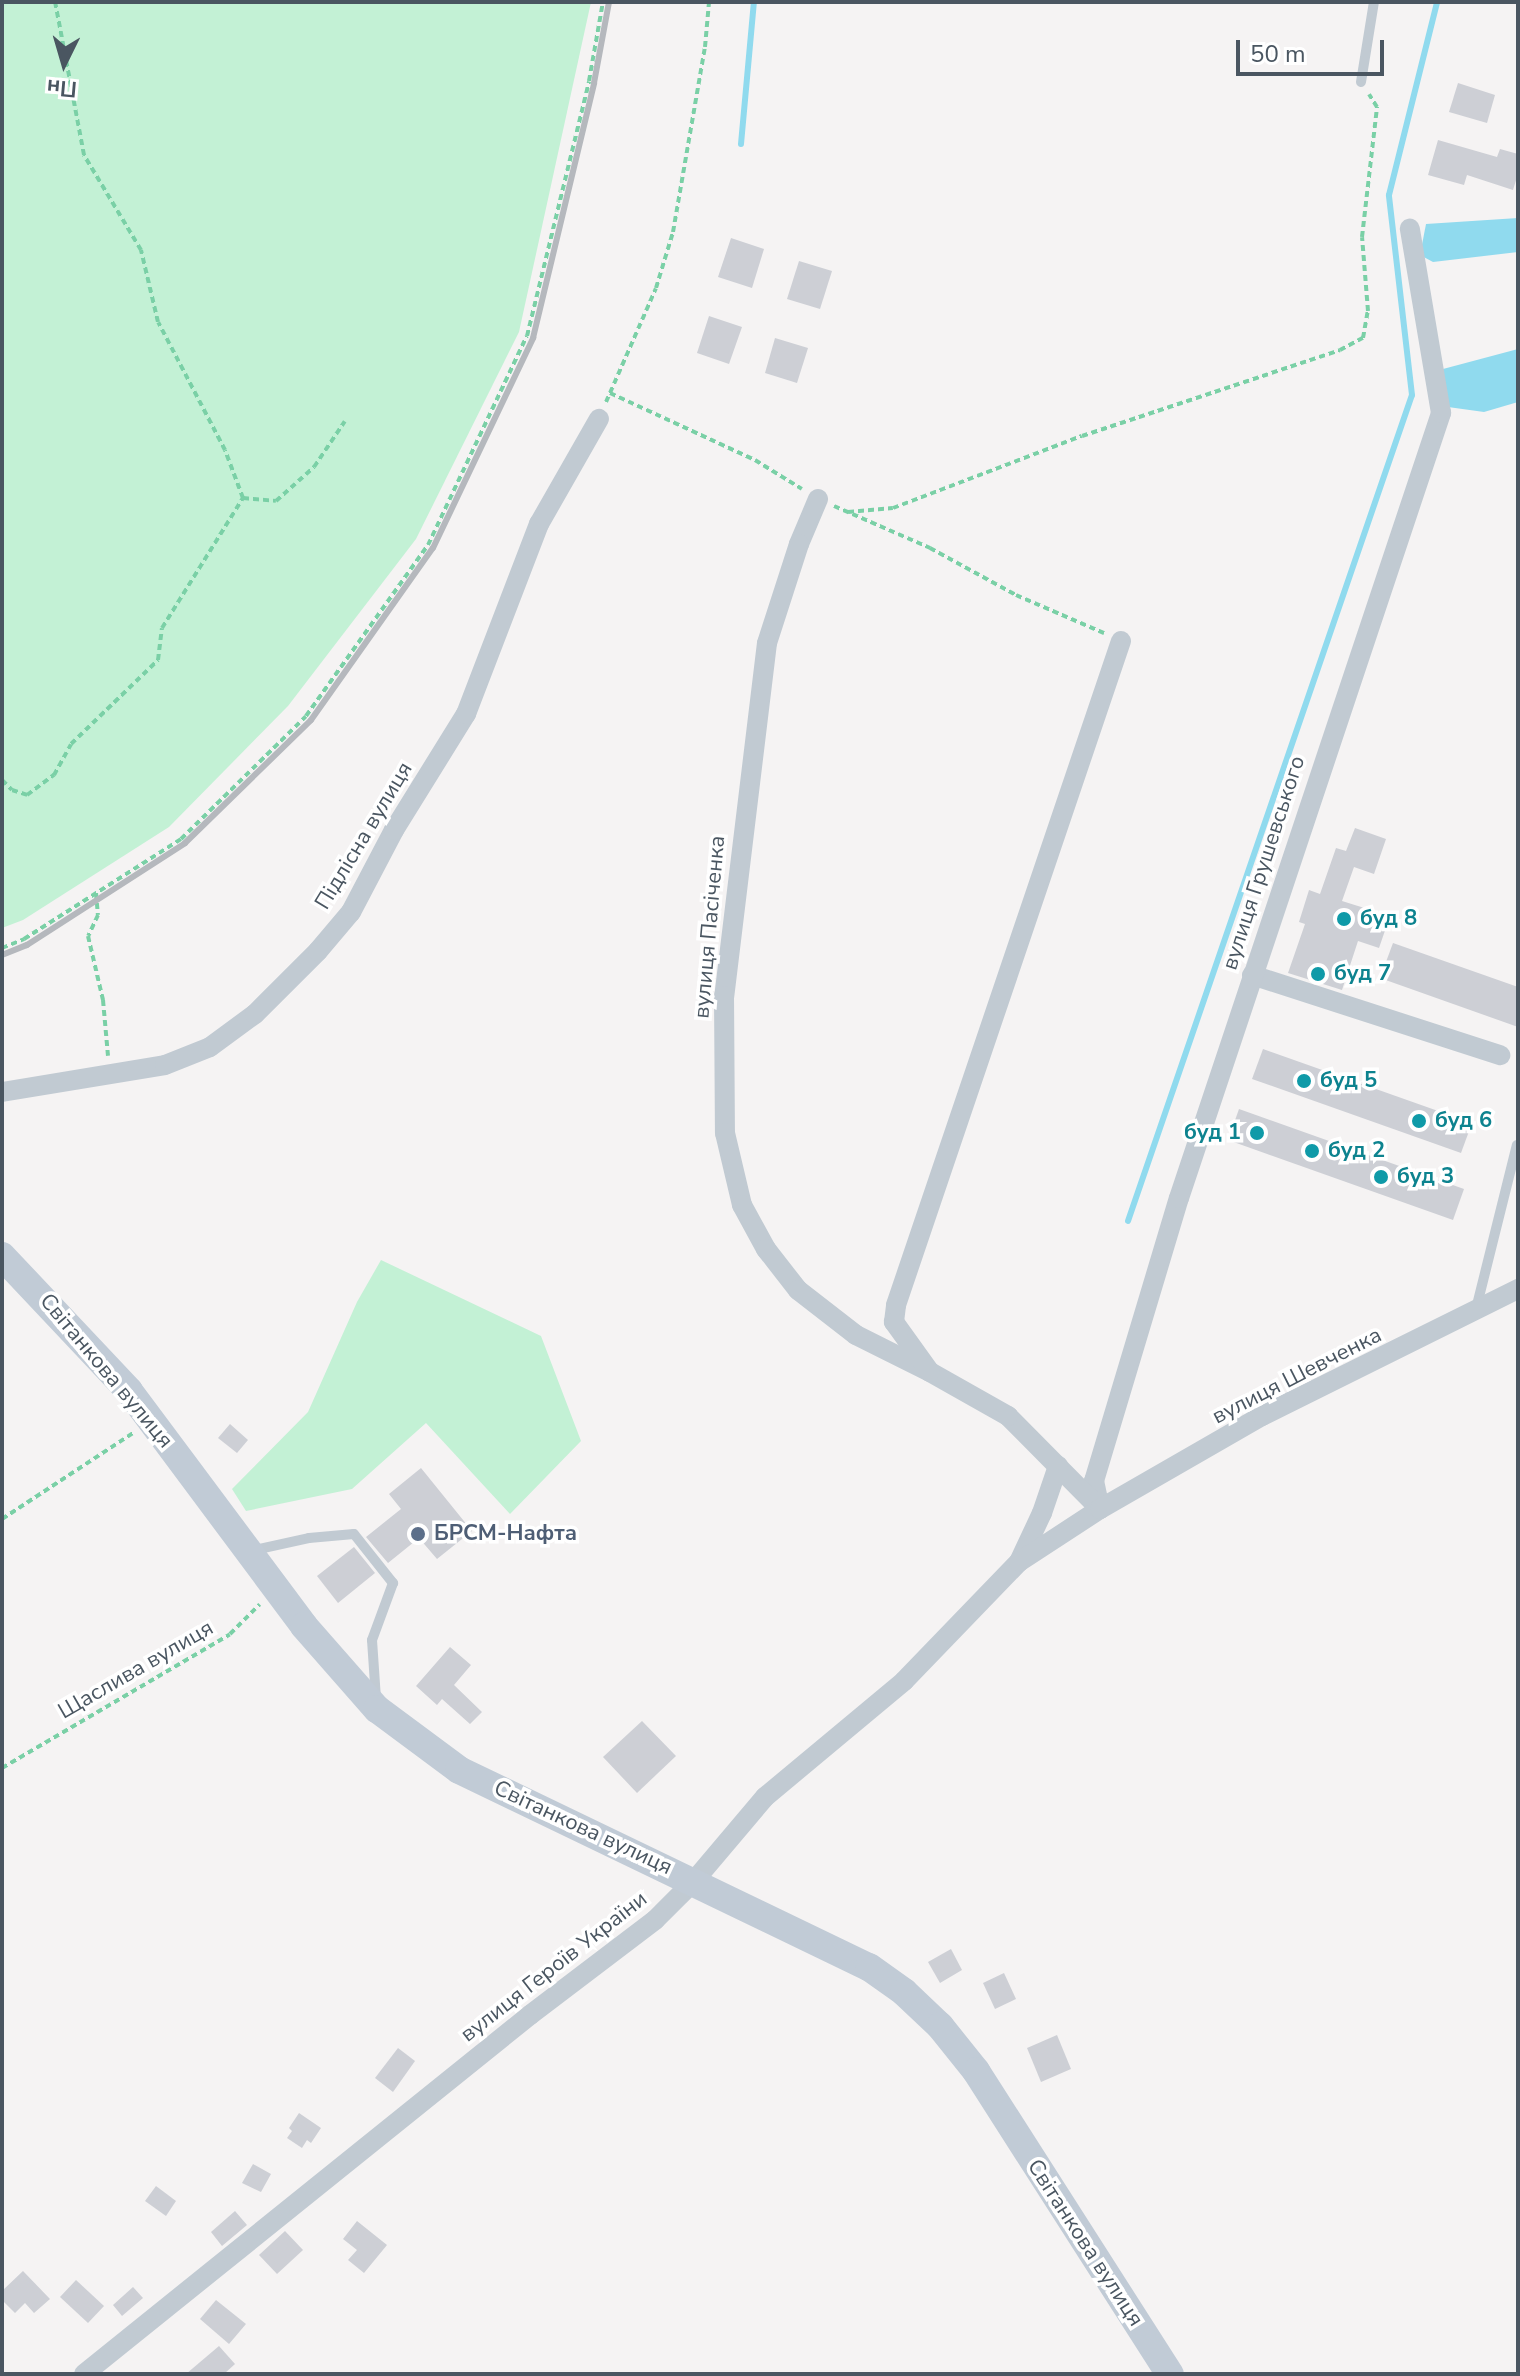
<!DOCTYPE html>
<meta charset="utf-8">
<style>
body{margin:0}
#map{position:relative;width:1520px;height:2376px;overflow:hidden;background:#f5f3f3;font-family:"Nunito Sans",sans-serif}
div>[style]{position:absolute}
.green>*{inset:0;background:#c3f1d5}
.water>*{inset:0;background:#90daee}
.stream>*{height:6px;margin:-3px;padding:0 3px;transform-origin:3px;border-radius:3px;background:#90daee}
.building>*{inset:0;background:#cdcfd5}
.path>*{height:4px;margin-top:-2px;transform-origin:0;background:repeating-linear-gradient(90deg,#7ad0a6 0 6px,transparent 0 10px)}
.lane>*{height:10px;margin:-5px;padding:0 5px;transform-origin:5px;border-radius:5px;background:#c1cad2}
.street>*{height:20px;margin:-10px;padding:0 10px;transform-origin:10px;border-radius:10px;background:#c1cad2}
.secondary>*{height:28px;margin:-14px;padding:0 14px;transform-origin:14px;border-radius:14px;background:#c1cbd6}
.rail>*{height:6px;margin:-3px;padding:0 3px;transform-origin:3px;border-radius:3px;background:#b5b8bd}
.dots>*{width:22px;height:22px;translate:-50% -50%;box-sizing:border-box;border:4px solid #fff;border-radius:50%}
span{translate:-50% -50%;white-space:nowrap;text-align:center;line-height:1.15;-webkit-text-stroke:7px #fff;paint-order:stroke}
.street-label{font-size:22px;color:#4a5661}
.culture-label{font-size:22px;color:#0d838f;font-weight:700}
.left{translate:0 -50%;text-align:left}
.right{translate:-100% -50%;text-align:right}
.service-label{font-size:22px;color:#4e5e75;font-weight:700}
.frame{position:absolute;inset:0;border:4px solid #4a5661;pointer-events:none}
.north{position:absolute;left:24px;top:24px;width:80px;height:80px;-webkit-text-stroke:6px #fff;paint-order:stroke;rotate:185deg;font-size:22px;font-weight:700;line-height:32px;text-align:center;color:#4a5661}
.north::after{content:'';display:block;margin:auto;width:28px;height:36px;background:#4a5661;clip-path:polygon(50% 0,100% 100%,50% 72%,0 100%)}
.scale{position:absolute;left:1236px;top:40px;width:148px;height:36px;box-sizing:border-box;border:4px solid #4a5661;border-top:0;padding-left:10px;font-size:24px;line-height:28px;white-space:nowrap;color:#4a5661;-webkit-text-stroke:6px #fff;paint-order:stroke}
</style>
<div id="map">
<div class="green">
<i style="clip-path:polygon(2px 2px,591px 2px,519px 332px,416px 539px,288px 706px,169px 827px,23px 920px,2px 928px)"></i>
<i style="clip-path:polygon(381px 1260px,541px 1336px,581px 1441px,510px 1514px,426px 1423px,352px 1489px,246px 1511px,232px 1489px,308px 1412px,357px 1302px)"></i>
</div>
<div class="water">
<i style="clip-path:polygon(1518px 218px,1518px 252px,1433px 262px,1420px 255px,1426px 224px)"></i>
<i style="clip-path:polygon(1518px 349px,1518px 402px,1484px 412px,1448px 407px,1443px 369px)"></i>
</div>
<div class="stream">
<i style="left:741px;top:144px;width:143px;rotate:-84.8deg"></i>
<i style="left:1128px;top:1221px;width:873px;rotate:-71.03deg"></i>
<i style="left:1412px;top:395px;width:201px;rotate:-96.6deg"></i>
<i style="left:1389px;top:195px;width:199px;rotate:-76deg"></i>
</div>
<div class="building">
<i style="clip-path:polygon(1458px 83px,1495px 95px,1487px 123px,1449px 112px)"></i>
<i style="clip-path:polygon(1438px 140px,1497px 157px,1500px 149px,1518px 154px,1518px 174px,1513px 190px,1467px 175px,1464px 185px,1428px 175px)"></i>
<i style="clip-path:polygon(731px 238px,764px 249px,752px 288px,718px 277px)"></i>
<i style="clip-path:polygon(799px 261px,832px 271px,820px 309px,787px 299px)"></i>
<i style="clip-path:polygon(709px 316px,742px 327px,729px 364px,697px 353px)"></i>
<i style="clip-path:polygon(775px 338px,808px 348px,797px 383px,765px 373px)"></i>
<i style="clip-path:polygon(1355px 828px,1386px 839px,1374px 874px,1354px 867px,1342px 901px,1390px 916px,1379px 948px,1358px 941px,1342px 990px,1288px 973px,1305px 924px,1299px 922px,1309px 890px,1320px 894px,1336px 848px,1346px 851px)"></i>
<i style="clip-path:polygon(1393px 943px,1518px 987px,1518px 1027px,1380px 978px)"></i>
<i style="clip-path:polygon(1263px 1049px,1472px 1123px,1461px 1153px,1252px 1079px)"></i>
<i style="clip-path:polygon(1239px 1109px,1464px 1189px,1453px 1220px,1228px 1140px)"></i>
<i style="clip-path:polygon(230px 1424px,248px 1440px,237px 1453px,218px 1438px)"></i>
<i style="clip-path:polygon(421px 1468px,472px 1531px,437px 1559px,419px 1538px,388px 1563px,366px 1537px,401px 1509px,389px 1494px)"></i>
<i style="clip-path:polygon(354px 1547px,375px 1573px,338px 1603px,317px 1576px)"></i>
<i style="clip-path:polygon(450px 1647px,471px 1665px,454px 1685px,482px 1712px,470px 1724px,442px 1699px,437px 1705px,416px 1686px)"></i>
<i style="clip-path:polygon(642px 1721px,676px 1756px,637px 1793px,603px 1757px)"></i>
<i style="clip-path:polygon(951px 1949px,962px 1970px,940px 1983px,928px 1962px)"></i>
<i style="clip-path:polygon(1004px 1973px,1016px 1999px,995px 2009px,983px 1983px)"></i>
<i style="clip-path:polygon(1057px 2035px,1071px 2069px,1041px 2082px,1027px 2048px)"></i>
<i style="clip-path:polygon(398px 2048px,415px 2061px,393px 2092px,375px 2078px)"></i>
<i style="clip-path:polygon(299px 2113px,321px 2128px,311px 2143px,307px 2140px,302px 2148px,287px 2138px,292px 2131px,289px 2128px)"></i>
<i style="clip-path:polygon(253px 2164px,271px 2174px,261px 2192px,242px 2183px)"></i>
<i style="clip-path:polygon(156px 2186px,176px 2201px,166px 2216px,145px 2201px)"></i>
<i style="clip-path:polygon(235px 2211px,247px 2225px,222px 2246px,211px 2232px)"></i>
<i style="clip-path:polygon(357px 2221px,387px 2245px,364px 2273px,348px 2260px,357px 2250px,343px 2239px)"></i>
<i style="clip-path:polygon(285px 2231px,303px 2250px,277px 2274px,259px 2255px)"></i>
<i style="clip-path:polygon(23px 2271px,50px 2299px,34px 2313px,25px 2303px,15px 2313px,2px 2300px,2px 2291px)"></i>
<i style="clip-path:polygon(76px 2280px,104px 2306px,88px 2323px,60px 2297px)"></i>
<i style="clip-path:polygon(133px 2287px,143px 2298px,122px 2316px,113px 2305px)"></i>
<i style="clip-path:polygon(216px 2300px,246px 2324px,229px 2344px,200px 2319px)"></i>
<i style="clip-path:polygon(219px 2346px,235px 2364px,224px 2374px,186px 2374px)"></i>
</div>
<div class="path">
<i style="left:610px;top:393px;width:160px;rotate:24.8deg"></i>
<i style="left:755px;top:460px;width:55px;rotate:31.7deg"></i>
<i style="left:606px;top:402px;width:124px;rotate:-66.3deg"></i>
<i style="left:656px;top:288px;width:59px;rotate:-73.1deg"></i>
<i style="left:673px;top:232px;width:188px;rotate:-80.2deg"></i>
<i style="left:705px;top:47px;width:45px;rotate:-84.9deg"></i>
<i style="left:243px;top:498px;width:33px;rotate:5deg"></i>
<i style="left:276px;top:501px;width:51px;rotate:-41.8deg"></i>
<i style="left:314px;top:467px;width:55px;rotate:-56deg"></i>
<i style="left:834px;top:506px;width:105px;rotate:23.6deg"></i>
<i style="left:930px;top:548px;width:98px;rotate:28.7deg"></i>
<i style="left:1016px;top:595px;width:96px;rotate:23.4deg"></i>
<i style="left:848px;top:512px;width:45px;rotate:-5.1deg"></i>
<i style="left:893px;top:508px;width:202px;rotate:-20.9deg"></i>
<i style="left:1082px;top:436px;width:272px;rotate:-18.4deg"></i>
<i style="left:1340px;top:350px;width:26px;rotate:-28deg"></i>
<i style="left:1363px;top:338px;width:27px;rotate:-80deg"></i>
<i style="left:1368px;top:311px;width:74px;rotate:-94.6deg"></i>
<i style="left:1362px;top:237px;width:131px;rotate:-83.4deg"></i>
<i style="left:1377px;top:107px;width:15px;rotate:-122deg"></i>
<i style="left:2px;top:780px;width:14px;rotate:45deg"></i>
<i style="left:12px;top:790px;width:16px;rotate:18deg"></i>
<i style="left:27px;top:795px;width:34px;rotate:-37deg"></i>
<i style="left:54px;top:775px;width:35px;rotate:-61deg"></i>
<i style="left:71px;top:744px;width:121px;rotate:-44deg"></i>
<i style="left:158px;top:660px;width:32px;rotate:-83deg"></i>
<i style="left:162px;top:628px;width:153px;rotate:-58.1deg"></i>
<i style="left:243px;top:498px;width:51px;rotate:-110.6deg"></i>
<i style="left:225px;top:450px;width:144px;rotate:-117.6deg"></i>
<i style="left:158px;top:322px;width:74px;rotate:-103.3deg"></i>
<i style="left:141px;top:250px;width:111px;rotate:-121deg"></i>
<i style="left:84px;top:155px;width:156px;rotate:-100.7deg"></i>
<i style="left:96px;top:893px;width:22px;rotate:85deg"></i>
<i style="left:98px;top:915px;width:23px;rotate:115deg"></i>
<i style="left:88px;top:936px;width:66px;rotate:76.8deg"></i>
<i style="left:103px;top:1000px;width:56px;rotate:84.9deg"></i>
<i style="left:2px;top:948px;width:24px;rotate:-22deg"></i>
<i style="left:24px;top:939px;width:186px;rotate:-32.5deg"></i>
<i style="left:181px;top:839px;width:175px;rotate:-44.5deg"></i>
<i style="left:306px;top:716px;width:210px;rotate:-54.5deg"></i>
<i style="left:428px;top:545px;width:231px;rotate:-64.7deg"></i>
<i style="left:527px;top:336px;width:262px;rotate:-76.3deg"></i>
<i style="left:589px;top:81px;width:80px;rotate:-80deg"></i>
<i style="left:2px;top:1519px;width:157px;rotate:-33.3deg"></i>
<i style="left:2px;top:1768px;width:264px;rotate:-30.4deg"></i>
<i style="left:230px;top:1634px;width:42px;rotate:-45deg"></i>
</div>
<div class="lane">
<i style="left:1361px;top:82px;width:81px;rotate:-80.8deg"></i>
<i style="left:1476px;top:1309px;width:169px;rotate:-76deg"></i>
<i style="left:250px;top:1551px;width:60px;rotate:-12.4deg"></i>
<i style="left:309px;top:1538px;width:45px;rotate:-5.1deg"></i>
<i style="left:354px;top:1534px;width:63px;rotate:51.5deg"></i>
<i style="left:393px;top:1583px;width:61px;rotate:110.2deg"></i>
<i style="left:372px;top:1640px;width:59px;rotate:86.1deg"></i>
</div>
<div class="street">
<i style="left:818px;top:499px;width:49px;rotate:112.9deg"></i>
<i style="left:799px;top:544px;width:104px;rotate:107.9deg"></i>
<i style="left:767px;top:643px;width:356px;rotate:96.9deg"></i>
<i style="left:724px;top:996px;width:137px;rotate:89.6deg"></i>
<i style="left:725px;top:1133px;width:74px;rotate:76.7deg"></i>
<i style="left:742px;top:1205px;width:50px;rotate:61.4deg"></i>
<i style="left:766px;top:1249px;width:52px;rotate:52deg"></i>
<i style="left:798px;top:1290px;width:73px;rotate:37.8deg"></i>
<i style="left:856px;top:1335px;width:83px;rotate:26.6deg"></i>
<i style="left:1252px;top:975px;width:261px;rotate:17.9deg"></i>
<i style="left:2px;top:1092px;width:165px;rotate:-9.4deg"></i>
<i style="left:165px;top:1065px;width:48px;rotate:-21.8deg"></i>
<i style="left:210px;top:1047px;width:56px;rotate:-36.3deg"></i>
<i style="left:255px;top:1014px;width:89px;rotate:-45deg"></i>
<i style="left:318px;top:951px;width:51px;rotate:-49.8deg"></i>
<i style="left:351px;top:912px;width:93px;rotate:-62.3deg"></i>
<i style="left:394px;top:830px;width:137px;rotate:-58.2deg"></i>
<i style="left:466px;top:714px;width:204px;rotate:-69deg"></i>
<i style="left:539px;top:524px;width:121px;rotate:-60.3deg"></i>
<i style="left:1100px;top:1509px;width:29px;rotate:-102deg"></i>
<i style="left:1094px;top:1481px;width:295px;rotate:-73.3deg"></i>
<i style="left:1179px;top:1198px;width:828px;rotate:-71.54deg"></i>
<i style="left:1441px;top:413px;width:187px;rotate:-99.6deg"></i>
<i style="left:1100px;top:1509px;width:131px;rotate:-134.7deg"></i>
<i style="left:1008px;top:1416px;width:90px;rotate:-150.6deg"></i>
<i style="left:930px;top:1372px;width:62px;rotate:-125.8deg"></i>
<i style="left:894px;top:1322px;width:17px;rotate:-83deg"></i>
<i style="left:896px;top:1305px;width:701px;rotate:-71.28deg"></i>
<i style="left:1019px;top:1562px;width:54px;rotate:-64.9deg"></i>
<i style="left:1042px;top:1513px;width:50px;rotate:-71.2deg"></i>
<i style="left:84px;top:2374px;width:573px;rotate:-38.83deg"></i>
<i style="left:530px;top:2015px;width:157px;rotate:-37.2deg"></i>
<i style="left:655px;top:1920px;width:55px;rotate:-45deg"></i>
<i style="left:694px;top:1881px;width:110px;rotate:-49.8deg"></i>
<i style="left:765px;top:1797px;width:181px;rotate:-39.8deg"></i>
<i style="left:904px;top:1681px;width:165px;rotate:-46deg"></i>
<i style="left:1019px;top:1562px;width:97px;rotate:-33.2deg"></i>
<i style="left:1100px;top:1509px;width:187px;rotate:-29.9deg"></i>
<i style="left:1262px;top:1416px;width:286px;rotate:-26.4deg"></i>
</div>
<div class="secondary">
<i style="left:2px;top:1256px;width:185px;rotate:46.7deg"></i>
<i style="left:129px;top:1391px;width:293px;rotate:53.3deg"></i>
<i style="left:304px;top:1626px;width:111px;rotate:48.7deg"></i>
<i style="left:377px;top:1709px;width:102px;rotate:36.6deg"></i>
<i style="left:459px;top:1770px;width:455px;rotate:25.7deg"></i>
<i style="left:869px;top:1967px;width:43px;rotate:35.5deg"></i>
<i style="left:904px;top:1992px;width:50px;rotate:43.4deg"></i>
<i style="left:940px;top:2026px;width:58px;rotate:51.3deg"></i>
<i style="left:976px;top:2071px;width:360px;rotate:57.4deg"></i>
</div>
<div class="rail">
<i style="left:2px;top:955px;width:27px;rotate:-22deg"></i>
<i style="left:27px;top:945px;width:188px;rotate:-32.8deg"></i>
<i style="left:185px;top:843px;width:176px;rotate:-44.3deg"></i>
<i style="left:311px;top:720px;width:211px;rotate:-54.7deg"></i>
<i style="left:433px;top:548px;width:233px;rotate:-64.5deg"></i>
<i style="left:533px;top:338px;width:262px;rotate:-76.5deg"></i>
<i style="left:594px;top:83px;width:82px;rotate:-79.5deg"></i>
</div>
<div class="dots">
<i style="left:1344px;top:919px;background:#0f9aa8"></i>
<i style="left:1318px;top:974px;background:#0f9aa8"></i>
<i style="left:1304px;top:1081px;background:#0f9aa8"></i>
<i style="left:1419px;top:1121px;background:#0f9aa8"></i>
<i style="left:1257px;top:1133px;background:#0f9aa8"></i>
<i style="left:1312px;top:1151px;background:#0f9aa8"></i>
<i style="left:1381px;top:1177px;background:#0f9aa8"></i>
<i style="left:418px;top:1534px;background:#5c6f8a"></i>
</div>
<div class="street-label">
<span style="left:364px;top:836px;rotate:-59deg">Підлісна вулиця</span>
<span style="left:1264px;top:863px;rotate:-72deg">вулиця Грушевського</span>
<span style="left:710px;top:927px;rotate:-85deg">вулиця Пасіченка</span>
<span style="left:106px;top:1371px;rotate:50deg">Світанкова вулиця</span>
<span style="left:1297px;top:1376px;rotate:-27deg">вулиця Шевченка</span>
<span style="left:136px;top:1670px;rotate:-30deg">Щаслива вулиця</span>
<span style="left:583px;top:1828px;rotate:25deg">Світанкова вулиця</span>
<span style="left:554px;top:1967px;rotate:-38deg">вулиця Героїв України</span>
<span style="left:1085px;top:2243px;rotate:57deg">Світанкова вулиця</span>
</div>
<div class="culture-label">
<span class="left" style="left:1360px;top:919px">буд 8</span>
<span class="left" style="left:1334px;top:974px">буд 7</span>
<span class="left" style="left:1320px;top:1081px">буд 5</span>
<span class="left" style="left:1435px;top:1121px">буд 6</span>
<span class="right" style="left:1241px;top:1133px">буд 1</span>
<span class="left" style="left:1328px;top:1151px">буд 2</span>
<span class="left" style="left:1397px;top:1177px">буд 3</span>
</div>
<div class="service-label">
<span class="left" style="left:434px;top:1534px">БРСМ-Нафта</span>
</div>
<div class="frame"></div>
<div class="north">Пн</div>
<div class="scale">50 m</div>
</div>
